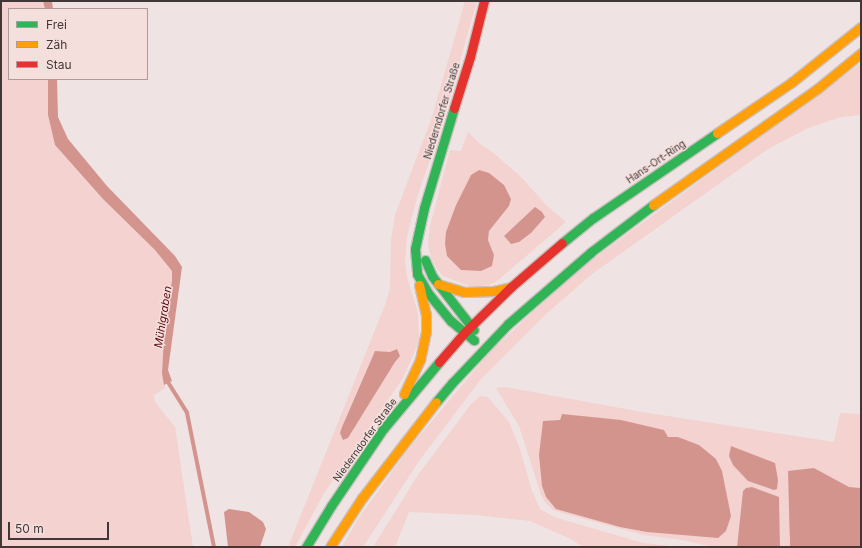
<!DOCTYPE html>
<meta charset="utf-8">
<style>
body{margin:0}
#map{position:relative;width:862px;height:548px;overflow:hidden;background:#efe4e3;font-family:Inter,sans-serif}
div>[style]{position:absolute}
.green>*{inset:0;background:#f3d2cf}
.water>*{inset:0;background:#d4948e}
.stream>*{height:4px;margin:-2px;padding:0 2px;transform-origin:2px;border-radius:2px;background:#d4948e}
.roads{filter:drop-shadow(1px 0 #c9c0bf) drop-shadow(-1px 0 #c9c0bf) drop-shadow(0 1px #c9c0bf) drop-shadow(0 -1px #c9c0bf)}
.fast>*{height:9px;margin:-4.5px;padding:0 4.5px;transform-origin:4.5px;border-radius:4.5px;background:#30b455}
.slow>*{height:9px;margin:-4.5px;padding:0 4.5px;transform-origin:4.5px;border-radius:4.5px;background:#ff9f0a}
.jam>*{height:9px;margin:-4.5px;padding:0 4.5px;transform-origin:4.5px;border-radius:4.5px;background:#e5322d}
span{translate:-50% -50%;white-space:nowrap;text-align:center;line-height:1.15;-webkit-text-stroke:3px #f5dfdd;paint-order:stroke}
.street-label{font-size:10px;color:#403837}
.water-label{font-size:11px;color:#5b090d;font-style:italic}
.frame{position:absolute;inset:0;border:2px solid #403837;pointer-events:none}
.legend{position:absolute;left:8px;top:8px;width:140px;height:72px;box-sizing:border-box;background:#f5dfdd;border:1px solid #ad9c9b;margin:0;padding:5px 7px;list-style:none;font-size:12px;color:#403837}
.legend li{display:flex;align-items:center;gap:8px;height:20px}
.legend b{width:20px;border:1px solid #ad9c9b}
.scale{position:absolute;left:8px;top:522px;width:101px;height:18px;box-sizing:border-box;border:2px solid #403837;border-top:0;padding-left:5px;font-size:12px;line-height:14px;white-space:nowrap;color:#403837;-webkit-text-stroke:3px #f5dfdd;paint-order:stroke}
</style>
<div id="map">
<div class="green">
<i style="clip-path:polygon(1px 1px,43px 1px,45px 9px,9px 9px,9px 79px,48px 79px,48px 115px,55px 145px,103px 199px,155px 250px,172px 271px,172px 281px,165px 315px,162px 374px,165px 388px,154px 395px,155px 402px,175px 427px,193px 547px,1px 547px)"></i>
<i style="clip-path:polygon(evenodd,465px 1px,477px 1px,442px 124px,417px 198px,407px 236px,405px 261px,407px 277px,418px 313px,419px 342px,403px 378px,323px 495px,295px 547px,288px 547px,385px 305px,390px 288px,391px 240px,395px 215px,432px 117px,465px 1px,375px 351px,390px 352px,400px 356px,395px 362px,348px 438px,343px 440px,340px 433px,342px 427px,375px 351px)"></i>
<i style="clip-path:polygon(861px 63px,861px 115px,841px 117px,808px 128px,768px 149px,592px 274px,544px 316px,481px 379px,419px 461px,363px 547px,342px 547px,358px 519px,409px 448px,490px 352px,578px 270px)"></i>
<i style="clip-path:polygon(evenodd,468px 132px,480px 144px,495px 154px,521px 177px,546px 205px,566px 222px,497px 281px,489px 285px,472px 287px,443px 276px,437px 269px,431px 257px,428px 245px,430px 226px,450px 150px,461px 151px,468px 132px,471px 175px,509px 206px,489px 231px,488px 240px,494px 255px,492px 265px,481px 271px,446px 233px,456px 205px,471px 175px)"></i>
<i style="clip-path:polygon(evenodd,505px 387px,642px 412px,834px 442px,840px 413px,861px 414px,861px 488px,849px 487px,814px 468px,789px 537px,790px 547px,780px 547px,779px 497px,743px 491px,737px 547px,713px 547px,682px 540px,644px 535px,566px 514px,553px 510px,545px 502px,541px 495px,519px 426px,496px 388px,505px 387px,561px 415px,668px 437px,678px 437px,699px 445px,722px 471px,723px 481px,726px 491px,543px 421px,560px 421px,561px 415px)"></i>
<i style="clip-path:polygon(480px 396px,488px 397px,509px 422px,520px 449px,532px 491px,540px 509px,554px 517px,643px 543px,680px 547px,582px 547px,573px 540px,530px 521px,475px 515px,409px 512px,395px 547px,373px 547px,418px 475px,471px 404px)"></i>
</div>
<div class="water">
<i style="clip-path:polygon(43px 1px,52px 1px,53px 9px,45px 9px)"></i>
<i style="clip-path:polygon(48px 79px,57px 79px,58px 117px,68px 139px,107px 186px,175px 256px,182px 267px,168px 370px,172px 381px,164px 385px,162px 374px,165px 315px,172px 281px,172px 271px,155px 250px,103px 199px,55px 145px,48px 115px)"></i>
<i style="clip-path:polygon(479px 170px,489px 173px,504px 185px,511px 199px,509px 206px,489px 231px,488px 240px,494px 255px,492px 266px,481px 271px,461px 270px,447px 256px,445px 244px,446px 232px,456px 205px,471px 175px)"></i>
<i style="clip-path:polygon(535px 207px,542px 212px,545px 217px,531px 233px,519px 242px,511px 244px,504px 236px)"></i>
<i style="clip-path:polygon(397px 349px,400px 356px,395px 362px,348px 438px,343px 440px,340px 433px,342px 427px,375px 351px,390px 352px)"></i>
<i style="clip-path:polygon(562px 414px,621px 420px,664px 430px,668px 437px,678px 437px,699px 445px,716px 459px,722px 471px,731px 516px,726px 531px,718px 538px,647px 532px,620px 527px,556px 509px,546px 497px,542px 486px,539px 455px,543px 421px,560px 420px)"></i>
<i style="clip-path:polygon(731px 446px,775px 463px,778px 480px,777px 489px,774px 490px,748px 481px,733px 465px,729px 456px)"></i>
<i style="clip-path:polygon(814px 468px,849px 487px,861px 488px,861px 547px,790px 547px,788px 471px)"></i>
<i style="clip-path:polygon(752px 487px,779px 497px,780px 547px,737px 547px,743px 491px,746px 488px)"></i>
<i style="clip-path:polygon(229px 509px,249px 512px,263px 522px,266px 529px,260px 547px,228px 547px,224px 512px)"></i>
</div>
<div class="stream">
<i style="left:166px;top:379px;width:40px;rotate:58deg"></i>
<i style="left:187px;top:413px;width:137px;rotate:78.6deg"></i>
</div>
<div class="roads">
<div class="fast">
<i style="left:454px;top:108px;width:104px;rotate:106.7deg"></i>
<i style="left:424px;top:208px;width:42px;rotate:102.4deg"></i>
<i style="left:415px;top:249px;width:25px;rotate:85deg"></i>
<i style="left:417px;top:274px;width:22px;rotate:60deg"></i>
<i style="left:428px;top:293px;width:36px;rotate:51deg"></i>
<i style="left:451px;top:321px;width:30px;rotate:40deg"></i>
<i style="left:562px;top:243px;width:40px;rotate:-39deg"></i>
<i style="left:593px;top:218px;width:150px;rotate:-34.4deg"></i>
<i style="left:425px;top:260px;width:17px;rotate:66deg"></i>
<i style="left:432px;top:276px;width:68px;rotate:52.1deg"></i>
<i style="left:436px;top:402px;width:25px;rotate:-50deg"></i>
<i style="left:452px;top:383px;width:81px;rotate:-46.5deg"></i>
<i style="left:508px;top:324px;width:110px;rotate:-40.9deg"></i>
<i style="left:591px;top:252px;width:78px;rotate:-37.2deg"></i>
<i style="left:306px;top:547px;width:48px;rotate:-58.6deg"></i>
<i style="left:331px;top:506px;width:93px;rotate:-56deg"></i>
<i style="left:383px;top:429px;width:87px;rotate:-50.1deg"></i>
</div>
<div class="slow">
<i style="left:717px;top:133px;width:91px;rotate:-34.2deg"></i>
<i style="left:792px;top:82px;width:88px;rotate:-38.6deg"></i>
<i style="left:653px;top:205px;width:201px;rotate:-35.3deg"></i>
<i style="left:817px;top:89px;width:57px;rotate:-39.3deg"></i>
<i style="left:438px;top:284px;width:27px;rotate:17deg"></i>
<i style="left:464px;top:292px;width:30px;rotate:-2deg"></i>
<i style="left:494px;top:291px;width:17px;rotate:-13deg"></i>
<i style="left:404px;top:394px;width:38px;rotate:-65deg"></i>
<i style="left:420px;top:360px;width:29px;rotate:-78deg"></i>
<i style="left:426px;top:332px;width:17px;rotate:-90deg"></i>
<i style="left:426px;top:315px;width:31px;rotate:-103deg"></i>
<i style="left:330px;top:547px;width:59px;rotate:-56.9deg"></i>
<i style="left:362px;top:498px;width:121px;rotate:-52.4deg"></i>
</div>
<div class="jam">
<i style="left:454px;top:108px;width:53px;rotate:-72.6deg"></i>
<i style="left:470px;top:57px;width:58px;rotate:-76deg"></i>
<i style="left:439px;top:362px;width:38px;rotate:-49deg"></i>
<i style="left:464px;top:333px;width:66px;rotate:-44.4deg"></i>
<i style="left:511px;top:287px;width:67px;rotate:-40.8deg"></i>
</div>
</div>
<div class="street-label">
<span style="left:442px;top:111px;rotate:-73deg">Niederndorfer Straße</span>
<span style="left:656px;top:162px;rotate:-34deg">Hans-Ort-Ring</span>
<span style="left:365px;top:440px;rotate:-54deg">Niederndorfer Straße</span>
</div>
<div class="water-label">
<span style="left:163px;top:317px;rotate:-81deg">Mühlgraben</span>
</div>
<div class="frame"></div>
<ul class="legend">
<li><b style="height:5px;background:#30b455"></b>Frei</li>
<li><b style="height:5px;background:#ff9f0a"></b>Zäh</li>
<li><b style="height:5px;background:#e5322d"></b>Stau</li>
</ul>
<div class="scale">50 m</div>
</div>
